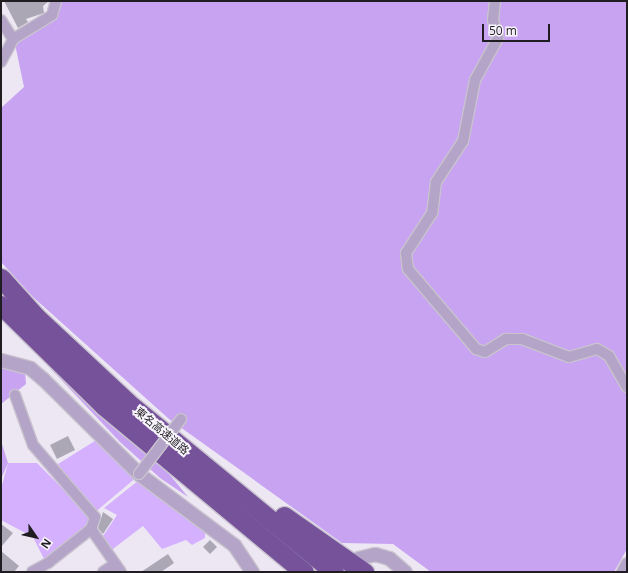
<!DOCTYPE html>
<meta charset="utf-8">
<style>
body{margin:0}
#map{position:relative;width:628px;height:573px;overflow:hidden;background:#ede7f4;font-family:"Open Sans","Noto Sans JP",sans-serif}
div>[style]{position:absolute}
.green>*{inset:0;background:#d5b0fe}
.forest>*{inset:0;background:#c8a3f2}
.building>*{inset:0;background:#aca7b4}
.roads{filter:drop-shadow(1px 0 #c8c3ce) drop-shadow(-1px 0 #c8c3ce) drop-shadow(0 1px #c8c3ce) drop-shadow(0 -1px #c8c3ce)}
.minor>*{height:10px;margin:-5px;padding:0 5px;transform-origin:5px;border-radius:5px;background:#b4a4c7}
.tertiary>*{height:13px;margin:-6.5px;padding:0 6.5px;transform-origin:6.5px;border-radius:6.5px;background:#b4a4c7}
.motorway>*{height:19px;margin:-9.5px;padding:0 9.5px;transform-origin:9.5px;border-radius:9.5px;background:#76529b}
.bridges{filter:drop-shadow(1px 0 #c8c3ce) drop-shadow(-1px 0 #c8c3ce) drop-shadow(0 1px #c8c3ce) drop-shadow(0 -1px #c8c3ce)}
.minor-bridge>*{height:10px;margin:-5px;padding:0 5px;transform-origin:5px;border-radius:5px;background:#b4a4c7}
span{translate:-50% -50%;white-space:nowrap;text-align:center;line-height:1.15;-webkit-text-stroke:4px #f9f5fe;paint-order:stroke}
.street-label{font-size:11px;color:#201d22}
.frame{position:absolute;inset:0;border:2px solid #201d22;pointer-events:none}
.north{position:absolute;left:16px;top:517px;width:40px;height:40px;-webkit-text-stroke:3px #f9f5fe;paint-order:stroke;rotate:124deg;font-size:11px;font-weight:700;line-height:16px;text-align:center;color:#201d22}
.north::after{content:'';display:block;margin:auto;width:14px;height:18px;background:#201d22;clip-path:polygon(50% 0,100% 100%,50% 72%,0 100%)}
.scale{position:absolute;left:482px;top:24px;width:68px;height:18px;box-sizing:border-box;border:2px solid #201d22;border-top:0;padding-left:5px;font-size:12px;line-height:14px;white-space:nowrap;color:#201d22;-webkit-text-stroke:3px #f9f5fe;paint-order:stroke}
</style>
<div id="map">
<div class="green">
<i style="clip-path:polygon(98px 439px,138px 476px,93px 514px,58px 464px)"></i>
<i style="clip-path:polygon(8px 463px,37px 463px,90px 516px,90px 524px,45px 561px,33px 537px,1px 520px,1px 489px)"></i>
<i style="clip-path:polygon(139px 480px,205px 530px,205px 538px,192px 545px,186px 540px,162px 549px,143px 526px,109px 552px,101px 539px,117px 515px,104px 508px)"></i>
</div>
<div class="forest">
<i style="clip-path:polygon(48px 1px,627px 1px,627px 549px,614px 572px,431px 572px,393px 544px,342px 543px,169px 419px,33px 297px,1px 262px,1px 108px,24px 87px,15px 44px,55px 15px)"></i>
<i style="clip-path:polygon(1px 365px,25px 371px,26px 384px,1px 404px)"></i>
<i style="clip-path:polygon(54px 367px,166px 470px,188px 497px,160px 478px,120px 442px,51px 369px)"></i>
<i style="clip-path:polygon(1px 441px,8px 463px,1px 479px)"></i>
</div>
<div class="building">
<i style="clip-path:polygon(4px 1px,49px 1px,43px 6px,44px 13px,26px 19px,28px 22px,18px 28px)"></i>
<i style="clip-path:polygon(68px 436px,75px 450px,57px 459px,50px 445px)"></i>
<i style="clip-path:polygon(103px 512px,113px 519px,103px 534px,98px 528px)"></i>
<i style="clip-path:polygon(1px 524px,13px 533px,1px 547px)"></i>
<i style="clip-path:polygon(210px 540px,217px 547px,210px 554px,203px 547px)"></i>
<i style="clip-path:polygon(1px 551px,19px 566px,14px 572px,1px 572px)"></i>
<i style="clip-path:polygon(168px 554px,174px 563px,161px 572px,141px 572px)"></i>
</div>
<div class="roads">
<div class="minor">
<i style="left:495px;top:1px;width:19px;rotate:96deg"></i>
<i style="left:493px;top:20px;width:19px;rotate:74deg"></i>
<i style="left:498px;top:38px;width:48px;rotate:118.7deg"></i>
<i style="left:475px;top:80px;width:62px;rotate:101.1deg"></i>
<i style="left:463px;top:141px;width:49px;rotate:123.4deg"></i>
<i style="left:436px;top:182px;width:31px;rotate:97deg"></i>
<i style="left:432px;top:213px;width:48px;rotate:123deg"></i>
<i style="left:406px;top:253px;width:16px;rotate:83deg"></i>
<i style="left:408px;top:269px;width:105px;rotate:49.6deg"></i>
<i style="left:476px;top:349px;width:9px;rotate:18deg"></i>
<i style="left:485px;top:352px;width:25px;rotate:-32deg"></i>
<i style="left:506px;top:339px;width:16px"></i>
<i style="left:522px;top:339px;width:50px;rotate:21deg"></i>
<i style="left:569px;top:357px;width:29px;rotate:-16deg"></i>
<i style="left:597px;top:349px;width:14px;rotate:30deg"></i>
<i style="left:609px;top:356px;width:36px;rotate:60deg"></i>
<i style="left:1px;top:20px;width:22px;rotate:58deg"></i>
<i style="left:1px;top:62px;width:26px;rotate:-62deg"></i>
<i style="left:13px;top:39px;width:46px;rotate:-31.6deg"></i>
<i style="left:52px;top:15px;width:15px;rotate:-74deg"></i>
<i style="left:15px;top:395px;width:53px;rotate:70.2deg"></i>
<i style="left:33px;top:445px;width:95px;rotate:49.3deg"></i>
<i style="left:95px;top:517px;width:13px;rotate:108deg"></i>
<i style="left:91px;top:529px;width:55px;rotate:141.7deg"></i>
<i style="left:48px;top:563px;width:18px;rotate:151deg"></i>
<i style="left:91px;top:529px;width:52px;rotate:55.1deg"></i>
<i style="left:103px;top:572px;width:14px;rotate:-34deg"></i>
</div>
<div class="tertiary">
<i style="left:1px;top:360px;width:30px;rotate:15deg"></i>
<i style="left:30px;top:368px;width:17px;rotate:40deg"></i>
<i style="left:43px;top:379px;width:135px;rotate:44.7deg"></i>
<i style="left:139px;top:474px;width:119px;rotate:36.8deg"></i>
<i style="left:234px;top:545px;width:32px;rotate:56deg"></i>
<i style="left:358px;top:558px;width:17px;rotate:-13deg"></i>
<i style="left:375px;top:554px;width:15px;rotate:16deg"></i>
<i style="left:389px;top:558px;width:21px;rotate:41deg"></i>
<i style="left:623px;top:572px;width:9px;rotate:-63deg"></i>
</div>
<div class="motorway">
<i style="left:1px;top:278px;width:52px;rotate:48.1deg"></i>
<i style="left:36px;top:317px;width:125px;rotate:43deg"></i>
<i style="left:127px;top:402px;width:268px;rotate:39.4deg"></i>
<i style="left:1px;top:305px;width:144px;rotate:44.4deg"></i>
<i style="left:104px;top:406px;width:260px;rotate:39.7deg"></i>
<i style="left:284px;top:516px;width:98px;rotate:35deg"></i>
</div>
</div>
<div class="bridges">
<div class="minor-bridge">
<i style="left:139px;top:474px;width:69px;rotate:-52.6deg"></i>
</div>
</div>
<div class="street-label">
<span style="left:162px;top:431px;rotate:40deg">東名高速道路</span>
</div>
<div class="frame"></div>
<div class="north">N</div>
<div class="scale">50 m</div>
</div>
